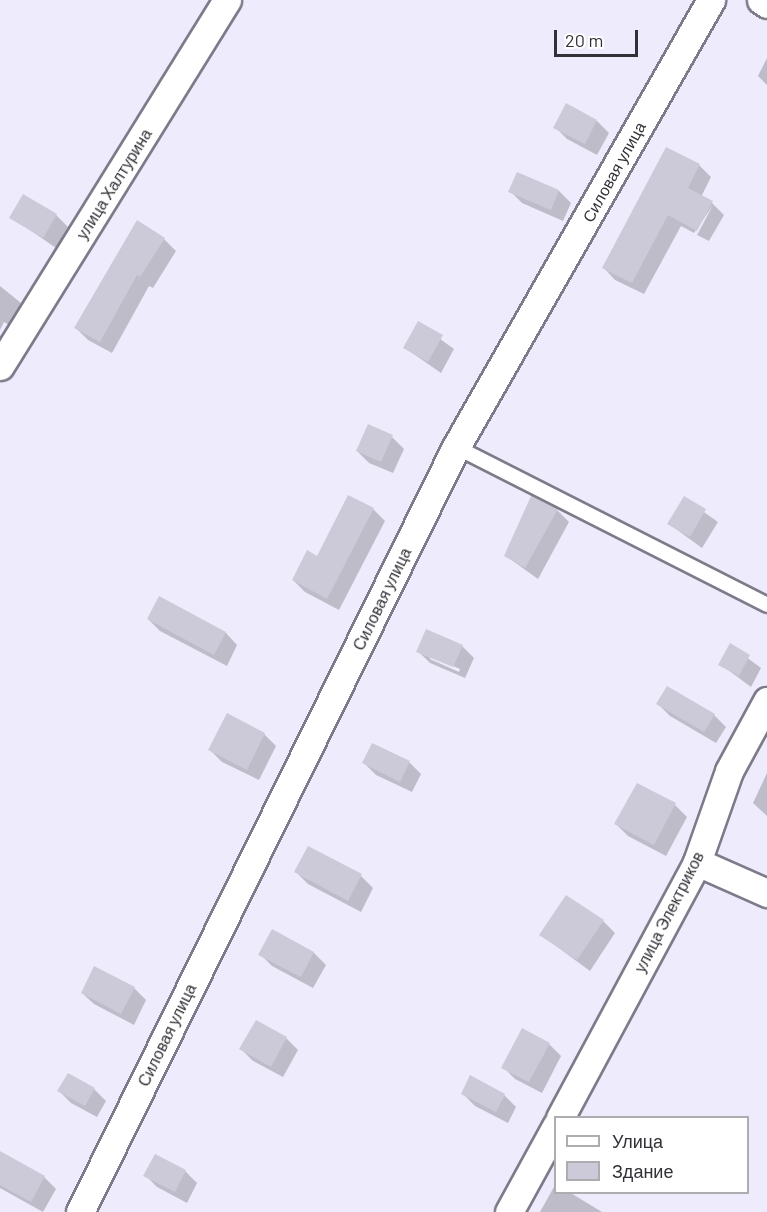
<!DOCTYPE html>
<meta charset="utf-8">
<style>
body{margin:0}
#map{position:relative;width:767px;height:1212px;overflow:hidden;background:#eeecfc;font-family:Barlow,sans-serif}
div>[style]{position:absolute}
.shadow>*{inset:0;background:#0003}
.building>*{inset:0;background:#cccad9}
.roads{filter:drop-shadow(2px 0 #7d7b89) drop-shadow(-2px 0 #7d7b89) drop-shadow(0 2px #7d7b89) drop-shadow(0 -2px #7d7b89)}
.service>*{height:14px;margin:-7px;padding:0 7px;transform-origin:7px;border-radius:7px;background:#fff}
.minor>*{height:27px;margin:-13.5px;padding:0 13.5px;transform-origin:13.5px;border-radius:13.5px;background:#fff}
span{translate:-50% -50%;white-space:nowrap;text-align:center;line-height:1.15;-webkit-text-stroke:5px #fff;paint-order:stroke}
.street-label{font-size:16px;color:#323137}
.legend{position:absolute;left:554px;top:1116px;width:195px;height:78px;box-sizing:border-box;background:#fff;border:2px solid #adadaf;margin:0;padding:8px 10px;list-style:none;font-size:18px;color:#323137}
.legend li{display:flex;align-items:center;gap:12px;height:30px}
.legend b{width:30px;border:2px solid #adadaf}
.scale{position:absolute;left:554px;top:30px;width:84px;height:27px;box-sizing:border-box;border:3px solid #323137;border-top:0;padding-left:8px;font-size:18px;line-height:21px;white-space:nowrap;color:#323137;-webkit-text-stroke:4px #fff;paint-order:stroke}
</style>
<div id="map">
<div class="shadow">
<i style="clip-path:polygon(767px 58px,767px 85px,758px 76px)"></i>
<i style="clip-path:polygon(597px 121px,609px 133px,597px 155px,567px 139px,555px 127px)"></i>
<i style="clip-path:polygon(699px 165px,711px 177px,701px 197px,712px 203px,724px 215px,709px 241px,697px 235px,713px 205px,694px 233px,681px 226px,644px 294px,615px 280px,604px 268px)"></i>
<i style="clip-path:polygon(510px 191px,559px 191px,571px 203px,563px 221px,522px 203px)"></i>
<i style="clip-path:polygon(56px 215px,68px 227px,56px 248px,11px 217px)"></i>
<i style="clip-path:polygon(164px 239px,176px 251px,153px 288px,149px 286px,112px 353px,88px 340px,76px 328px)"></i>
<i style="clip-path:polygon(0 286px,21px 303px,9px 325px,4px 322px,0 330px)"></i>
<i style="clip-path:polygon(418px 323px,454px 349px,441px 373px,405px 348px)"></i>
<i style="clip-path:polygon(392px 437px,404px 449px,393px 473px,369px 463px,357px 451px)"></i>
<i style="clip-path:polygon(684px 498px,718px 522px,702px 548px,669px 524px)"></i>
<i style="clip-path:polygon(373px 509px,385px 521px,339px 610px,305px 592px,293px 580px)"></i>
<i style="clip-path:polygon(557px 510px,569px 522px,538px 579px,506px 556px)"></i>
<i style="clip-path:polygon(159px 598px,226px 633px,237px 645px,227px 666px,160px 631px,148px 619px)"></i>
<i style="clip-path:polygon(730px 645px,761px 668px,751px 687px,720px 664px)"></i>
<i style="clip-path:polygon(evenodd,462px 646px,474px 658px,465px 678px,430px 663px,418px 651px,462px 646px,430px 656px,460px 669px,459px 672px,430px 659px,430px 656px)"></i>
<i style="clip-path:polygon(658px 704px,714px 715px,726px 727px,716px 743px,670px 716px)"></i>
<i style="clip-path:polygon(264px 734px,276px 746px,259px 780px,222px 762px,210px 750px)"></i>
<i style="clip-path:polygon(409px 762px,421px 774px,412px 792px,376px 775px,364px 763px)"></i>
<i style="clip-path:polygon(767px 773px,767px 816px,753px 803px)"></i>
<i style="clip-path:polygon(675px 805px,687px 817px,666px 856px,628px 836px,616px 824px)"></i>
<i style="clip-path:polygon(308px 848px,361px 876px,373px 888px,361px 912px,308px 884px,296px 872px)"></i>
<i style="clip-path:polygon(603px 921px,615px 933px,590px 971px,541px 935px)"></i>
<i style="clip-path:polygon(272px 931px,314px 953px,326px 965px,313px 988px,272px 966px,260px 954px)"></i>
<i style="clip-path:polygon(134px 988px,146px 1000px,134px 1025px,94px 1004px,82px 993px)"></i>
<i style="clip-path:polygon(286px 1038px,298px 1050px,283px 1077px,253px 1061px,241px 1049px)"></i>
<i style="clip-path:polygon(549px 1044px,561px 1056px,542px 1093px,515px 1079px,503px 1067px)"></i>
<i style="clip-path:polygon(94px 1089px,106px 1101px,97px 1117px,71px 1103px,59px 1091px)"></i>
<i style="clip-path:polygon(463px 1094px,504px 1095px,516px 1107px,508px 1123px,475px 1106px)"></i>
<i style="clip-path:polygon(155px 1156px,185px 1171px,197px 1183px,187px 1203px,157px 1187px,145px 1175px)"></i>
<i style="clip-path:polygon(0 1157px,44px 1177px,56px 1189px,43px 1212px,0 1188px)"></i>
<i style="clip-path:polygon(555px 1185px,556px 1192px,569px 1192px,602px 1212px,540px 1212px)"></i>
</div>
<div class="building">
<i style="clip-path:polygon(566px 103px,597px 120px,585px 144px,553px 128px)"></i>
<i style="clip-path:polygon(666px 147px,700px 164px,688px 188px,713px 201px,697px 231px,668px 215px,632px 283px,602px 268px)"></i>
<i style="clip-path:polygon(517px 172px,559px 190px,551px 210px,508px 192px)"></i>
<i style="clip-path:polygon(23px 194px,57px 214px,43px 238px,9px 218px)"></i>
<i style="clip-path:polygon(137px 220px,165px 238px,140px 277px,137px 275px,100px 342px,74px 328px)"></i>
<i style="clip-path:polygon(418px 321px,443px 335px,428px 362px,403px 348px)"></i>
<i style="clip-path:polygon(368px 424px,393px 435px,381px 462px,356px 451px)"></i>
<i style="clip-path:polygon(348px 495px,374px 508px,327px 599px,292px 580px,307px 550px,317px 556px)"></i>
<i style="clip-path:polygon(531px 496px,558px 509px,525px 568px,504px 556px)"></i>
<i style="clip-path:polygon(684px 496px,706px 509px,690px 537px,667px 524px)"></i>
<i style="clip-path:polygon(159px 596px,226px 632px,214px 655px,147px 619px)"></i>
<i style="clip-path:polygon(426px 629px,463px 645px,453px 667px,416px 652px)"></i>
<i style="clip-path:polygon(730px 643px,750px 655px,739px 676px,718px 665px)"></i>
<i style="clip-path:polygon(667px 686px,715px 714px,704px 732px,656px 704px)"></i>
<i style="clip-path:polygon(227px 713px,265px 733px,247px 770px,208px 750px)"></i>
<i style="clip-path:polygon(372px 743px,410px 761px,400px 782px,362px 763px)"></i>
<i style="clip-path:polygon(637px 783px,676px 803px,654px 845px,614px 824px)"></i>
<i style="clip-path:polygon(308px 846px,362px 874px,348px 901px,294px 872px)"></i>
<i style="clip-path:polygon(566px 895px,604px 920px,577px 960px,539px 935px)"></i>
<i style="clip-path:polygon(272px 929px,314px 952px,301px 977px,258px 955px)"></i>
<i style="clip-path:polygon(94px 966px,135px 987px,121px 1014px,81px 993px)"></i>
<i style="clip-path:polygon(256px 1020px,287px 1037px,271px 1067px,239px 1049px)"></i>
<i style="clip-path:polygon(522px 1028px,550px 1043px,529px 1082px,501px 1068px)"></i>
<i style="clip-path:polygon(68px 1073px,95px 1088px,85px 1106px,57px 1091px)"></i>
<i style="clip-path:polygon(470px 1075px,505px 1094px,496px 1112px,461px 1094px)"></i>
<i style="clip-path:polygon(0 1151px,45px 1176px,31px 1202px,0 1185px)"></i>
<i style="clip-path:polygon(155px 1154px,186px 1170px,175px 1192px,143px 1176px)"></i>
</div>
<div class="roads">
<div class="service">
<i style="left:456px;top:447px;width:349px;rotate:26.9deg"></i>
</div>
<div class="minor">
<i style="left:761px;top:0;width:7px;rotate:34deg"></i>
<i style="left:0;top:366px;width:431px;rotate:-58.2deg"></i>
<i style="left:697px;top:862px;width:77px;rotate:23.9deg"></i>
<i style="left:560px;top:1118px;width:290px;rotate:-61.8deg"></i>
<i style="left:697px;top:862px;width:96px;rotate:-70.6deg"></i>
<i style="left:729px;top:771px;width:80px;rotate:-61.5deg"></i>
<i style="left:80px;top:1212px;width:852px;rotate:-63.83deg"></i>
<i style="left:456px;top:447px;width:515px;rotate:-60.3deg"></i>
<i style="left:509px;top:1212px;width:98px;rotate:-61.3deg"></i>
</div>
</div>
<div class="street-label">
<span style="left:614px;top:172px;rotate:-61deg">Силовая улица</span>
<span style="left:114px;top:184px;rotate:-58deg">улица Халтурина</span>
<span style="left:382px;top:599px;rotate:-64deg">Силовая улица</span>
<span style="left:669px;top:912px;rotate:-63deg">улица Электриков</span>
<span style="left:167px;top:1035px;rotate:-64deg">Силовая улица</span>
</div>
<ul class="legend">
<li><b style="height:8px;background:#fff"></b>Улица</li>
<li><b style="height:16px;background:#cccad9"></b>Здание</li>
</ul>
<div class="scale">20 m</div>
</div>
